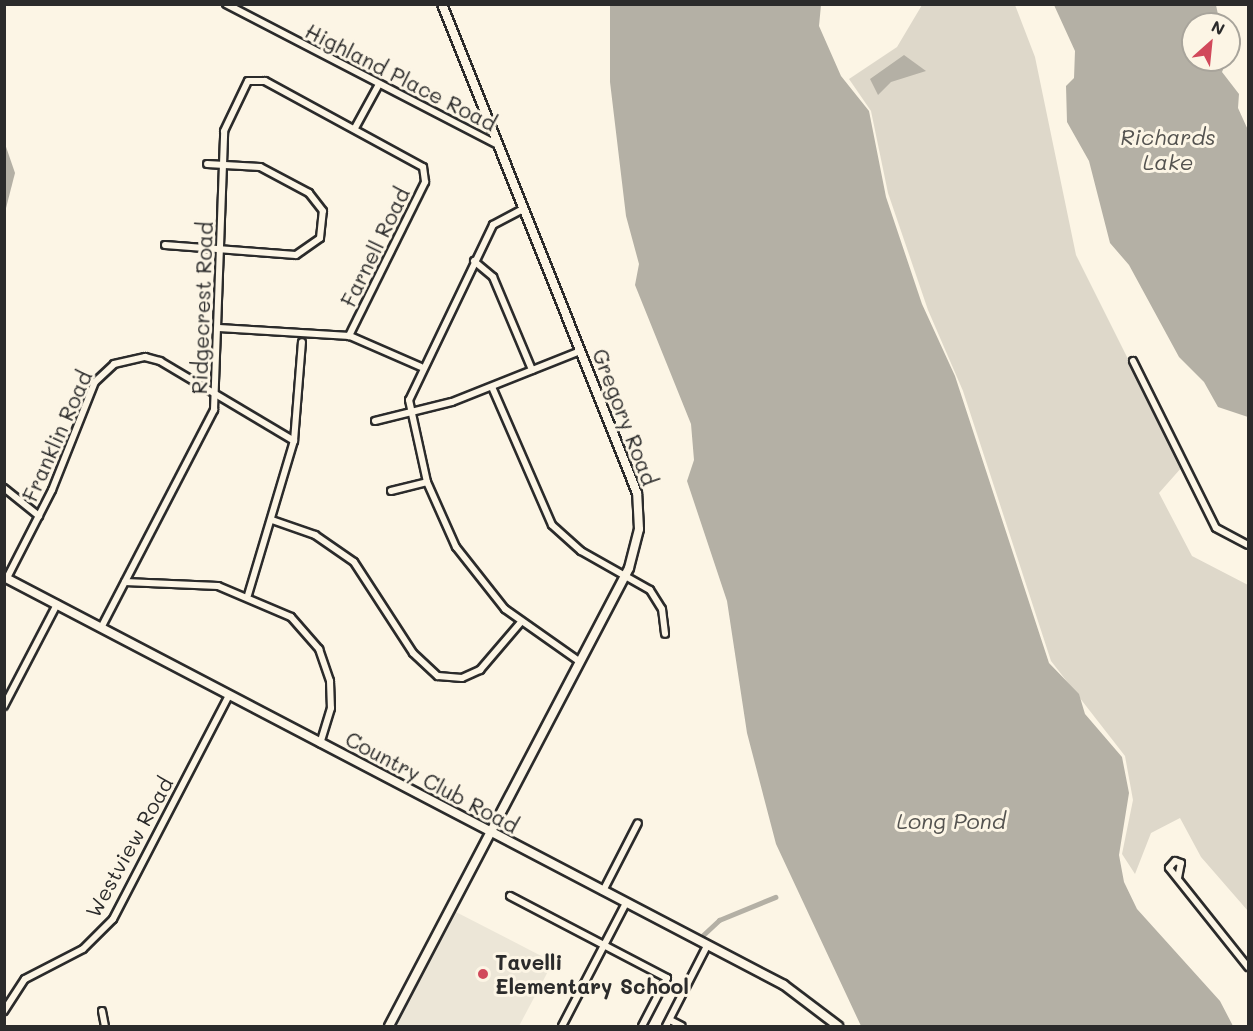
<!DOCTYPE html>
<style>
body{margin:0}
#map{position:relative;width:1253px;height:1031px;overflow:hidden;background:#fcf5e5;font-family:Mali,sans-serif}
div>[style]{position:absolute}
.built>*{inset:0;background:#ece6d7}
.green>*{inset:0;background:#ded8ca}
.water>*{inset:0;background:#b4b0a5}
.canal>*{height:5px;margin:-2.5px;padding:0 2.5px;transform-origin:2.5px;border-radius:2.5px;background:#b4b0a5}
.roads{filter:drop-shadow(2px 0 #2b2b2b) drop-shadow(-2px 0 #2b2b2b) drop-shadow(0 2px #2b2b2b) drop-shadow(0 -2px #2b2b2b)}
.street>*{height:6px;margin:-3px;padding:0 3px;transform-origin:3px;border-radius:3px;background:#fcf5e5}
.secondary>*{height:8px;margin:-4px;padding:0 4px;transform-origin:4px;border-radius:4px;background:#fcf5e5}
.dots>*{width:16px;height:16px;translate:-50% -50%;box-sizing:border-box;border:3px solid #fcf5e5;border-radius:50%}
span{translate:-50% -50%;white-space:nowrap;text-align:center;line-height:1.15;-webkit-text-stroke:6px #fcf5e5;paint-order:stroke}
.street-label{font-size:21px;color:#2b2b2b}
.poi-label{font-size:21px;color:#2b2b2b;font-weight:700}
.left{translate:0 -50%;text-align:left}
.water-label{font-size:22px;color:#545350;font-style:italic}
.frame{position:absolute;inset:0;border:6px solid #2b2b2b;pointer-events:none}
.north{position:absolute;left:1181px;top:12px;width:60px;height:60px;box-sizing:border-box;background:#fcf5e5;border:2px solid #a8a49b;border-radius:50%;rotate:27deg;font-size:16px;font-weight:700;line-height:24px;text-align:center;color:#2b2b2b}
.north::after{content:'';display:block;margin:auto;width:21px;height:27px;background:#d1495b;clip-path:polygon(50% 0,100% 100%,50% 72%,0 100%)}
</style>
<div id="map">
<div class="built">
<i style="clip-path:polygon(454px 911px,553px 962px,519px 1026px,392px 1026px)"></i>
</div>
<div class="green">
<i style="clip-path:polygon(922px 5px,1015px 5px,1035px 57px,1076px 255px,1182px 467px,1159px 493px,1192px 556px,1248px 585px,1248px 911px,1201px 857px,1180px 818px,1151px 833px,1135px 874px,1122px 854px,1133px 800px,1125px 756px,1051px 661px,963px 391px,928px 310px,888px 193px,871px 111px,849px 79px,897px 47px)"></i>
</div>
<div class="water">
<i style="clip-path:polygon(610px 5px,821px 5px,819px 26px,841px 76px,869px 111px,886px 197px,922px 304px,955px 376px,1049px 663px,1079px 694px,1085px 714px,1122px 757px,1129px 793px,1119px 855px,1124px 882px,1137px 909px,1220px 1001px,1233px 1026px,861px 1026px,776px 844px,747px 733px,727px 601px,687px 481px,694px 460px,691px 424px,635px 285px,639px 264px,626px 216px,610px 82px)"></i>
<i style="clip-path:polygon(1054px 5px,1216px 5px,1220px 24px,1193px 24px,1193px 60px,1227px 60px,1222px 72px,1239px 94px,1238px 108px,1248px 130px,1248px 417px,1218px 407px,1204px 382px,1179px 357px,1129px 265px,1110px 243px,1089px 161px,1067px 122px,1066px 86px,1074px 78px,1075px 51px)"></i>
<i style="clip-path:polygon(904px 55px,926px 71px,891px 82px,878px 95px,870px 79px)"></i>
<i style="clip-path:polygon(4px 141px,15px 173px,5px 212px,4px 212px)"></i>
</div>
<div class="canal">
<i style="left:703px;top:935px;width:22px;rotate:-43deg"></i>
<i style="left:719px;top:920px;width:61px;rotate:-22.3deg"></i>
</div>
<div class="roads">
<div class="street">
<i style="left:226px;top:4px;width:306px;rotate:27.4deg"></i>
<i style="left:355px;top:128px;width:48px;rotate:-61.3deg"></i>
<i style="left:523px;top:209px;width:34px;rotate:152deg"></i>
<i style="left:493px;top:225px;width:194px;rotate:115.6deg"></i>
<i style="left:409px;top:400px;width:84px;rotate:77.6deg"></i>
<i style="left:427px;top:482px;width:71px;rotate:66deg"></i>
<i style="left:456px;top:547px;width:79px;rotate:51.7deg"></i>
<i style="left:505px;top:609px;width:92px;rotate:35.2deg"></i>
<i style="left:165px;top:245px;width:131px;rotate:4.4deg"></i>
<i style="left:296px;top:255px;width:29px;rotate:-35deg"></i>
<i style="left:320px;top:238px;width:27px;rotate:-84deg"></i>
<i style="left:323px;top:211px;width:23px;rotate:-128deg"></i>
<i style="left:309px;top:193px;width:55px;rotate:-152deg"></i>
<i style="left:260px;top:167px;width:53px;rotate:-176.8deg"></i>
<i style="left:474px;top:261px;width:25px;rotate:40deg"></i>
<i style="left:493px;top:277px;width:101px;rotate:67.2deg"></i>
<i style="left:219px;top:328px;width:131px;rotate:3.5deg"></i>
<i style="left:350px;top:336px;width:77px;rotate:23.6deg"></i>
<i style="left:1133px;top:361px;width:186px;rotate:63.6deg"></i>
<i style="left:1216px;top:528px;width:36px;rotate:28deg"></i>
<i style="left:492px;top:387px;width:150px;rotate:66.5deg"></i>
<i style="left:552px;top:525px;width:39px;rotate:42deg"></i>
<i style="left:581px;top:551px;width:79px;rotate:29.5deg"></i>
<i style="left:650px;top:590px;width:22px;rotate:58deg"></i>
<i style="left:662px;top:609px;width:25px;rotate:83deg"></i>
<i style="left:375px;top:421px;width:79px;rotate:-13.9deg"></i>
<i style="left:452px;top:402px;width:138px;rotate:-21.7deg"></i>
<i style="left:4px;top:488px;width:45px;rotate:38.7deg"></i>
<i style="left:391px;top:491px;width:37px;rotate:-14deg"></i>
<i style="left:272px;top:520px;width:46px;rotate:19.2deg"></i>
<i style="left:315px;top:535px;width:47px;rotate:34.7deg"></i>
<i style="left:354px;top:562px;width:108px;rotate:57deg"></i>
<i style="left:413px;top:653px;width:34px;rotate:43deg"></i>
<i style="left:438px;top:676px;width:24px;rotate:5deg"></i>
<i style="left:462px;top:678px;width:20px;rotate:-24deg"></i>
<i style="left:480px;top:670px;width:63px;rotate:-49.5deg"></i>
<i style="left:7px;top:578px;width:99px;rotate:-62.9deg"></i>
<i style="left:52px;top:490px;width:116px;rotate:-68.3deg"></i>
<i style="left:95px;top:382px;width:26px;rotate:-43deg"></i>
<i style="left:114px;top:364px;width:32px;rotate:-13deg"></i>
<i style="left:145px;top:357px;width:16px;rotate:15deg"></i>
<i style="left:160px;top:361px;width:156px;rotate:30.8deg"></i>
<i style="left:125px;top:582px;width:93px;rotate:2.5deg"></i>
<i style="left:218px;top:586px;width:79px;rotate:23deg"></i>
<i style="left:291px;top:617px;width:43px;rotate:48.8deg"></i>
<i style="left:319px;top:649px;width:34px;rotate:71deg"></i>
<i style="left:330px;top:681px;width:27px;rotate:88deg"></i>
<i style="left:331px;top:708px;width:37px;rotate:107deg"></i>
<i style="left:248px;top:595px;width:161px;rotate:-73.4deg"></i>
<i style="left:294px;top:441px;width:99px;rotate:-85.4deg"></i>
<i style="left:101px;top:628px;width:246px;rotate:-62.6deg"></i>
<i style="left:214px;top:410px;width:279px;rotate:-87.9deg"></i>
<i style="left:224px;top:131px;width:55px;rotate:-64.4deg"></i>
<i style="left:248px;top:81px;width:17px"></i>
<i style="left:265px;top:81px;width:180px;rotate:28.6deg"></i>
<i style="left:423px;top:167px;width:15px;rotate:82deg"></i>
<i style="left:425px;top:182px;width:172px;rotate:116.3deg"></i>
<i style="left:4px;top:706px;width:115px;rotate:-62.5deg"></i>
<i style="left:1178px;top:878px;width:15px;rotate:-79deg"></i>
<i style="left:1181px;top:863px;width:6px;rotate:-162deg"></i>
<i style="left:1175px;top:861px;width:9px;rotate:131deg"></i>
<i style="left:1169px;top:868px;width:127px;rotate:51.4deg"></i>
<i style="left:603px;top:891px;width:76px;rotate:-62.8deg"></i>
<i style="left:510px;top:896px;width:177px;rotate:27.6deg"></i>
<i style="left:667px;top:978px;width:54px;rotate:117.5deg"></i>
<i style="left:4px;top:1011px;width:38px;rotate:-57deg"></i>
<i style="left:25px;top:979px;width:65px;rotate:-27.3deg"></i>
<i style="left:83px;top:949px;width:42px;rotate:-45deg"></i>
<i style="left:113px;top:919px;width:252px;rotate:-62.6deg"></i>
<i style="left:102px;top:1011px;width:15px;rotate:79deg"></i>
<i style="left:670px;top:1020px;width:13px;rotate:27deg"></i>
<i style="left:562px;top:1026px;width:139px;rotate:-62.5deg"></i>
<i style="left:666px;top:1026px;width:90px;rotate:-62.9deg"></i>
</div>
<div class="secondary">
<i style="left:4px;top:577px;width:880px;rotate:27.61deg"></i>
<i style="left:784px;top:985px;width:68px;rotate:37.2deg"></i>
<i style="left:389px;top:1026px;width:517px;rotate:-62.34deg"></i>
<i style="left:629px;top:568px;width:40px;rotate:-75.6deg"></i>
<i style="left:639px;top:529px;width:36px;rotate:-93deg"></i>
<i style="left:637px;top:493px;width:526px;rotate:-111.74deg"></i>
</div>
</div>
<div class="dots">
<i style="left:483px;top:974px;background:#d1495b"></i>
</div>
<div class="street-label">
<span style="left:401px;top:77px;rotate:27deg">Highland Place Road</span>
<span style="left:375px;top:247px;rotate:-64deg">Farnell Road</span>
<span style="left:202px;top:308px;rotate:-88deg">Ridgecrest Road</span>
<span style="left:625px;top:417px;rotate:69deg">Gregory Road</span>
<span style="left:57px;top:436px;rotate:-66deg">Franklin Road</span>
<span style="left:432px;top:782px;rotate:28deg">Country Club Road</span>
<span style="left:129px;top:847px;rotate:-61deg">Westview Road</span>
</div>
<div class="poi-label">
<span class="left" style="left:495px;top:974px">Tavelli<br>Elementary School</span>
</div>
<div class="water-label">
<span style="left:1168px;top:149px">Richards<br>Lake</span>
<span style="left:951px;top:821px">Long Pond</span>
</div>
<div class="frame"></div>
<div class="north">N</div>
</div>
